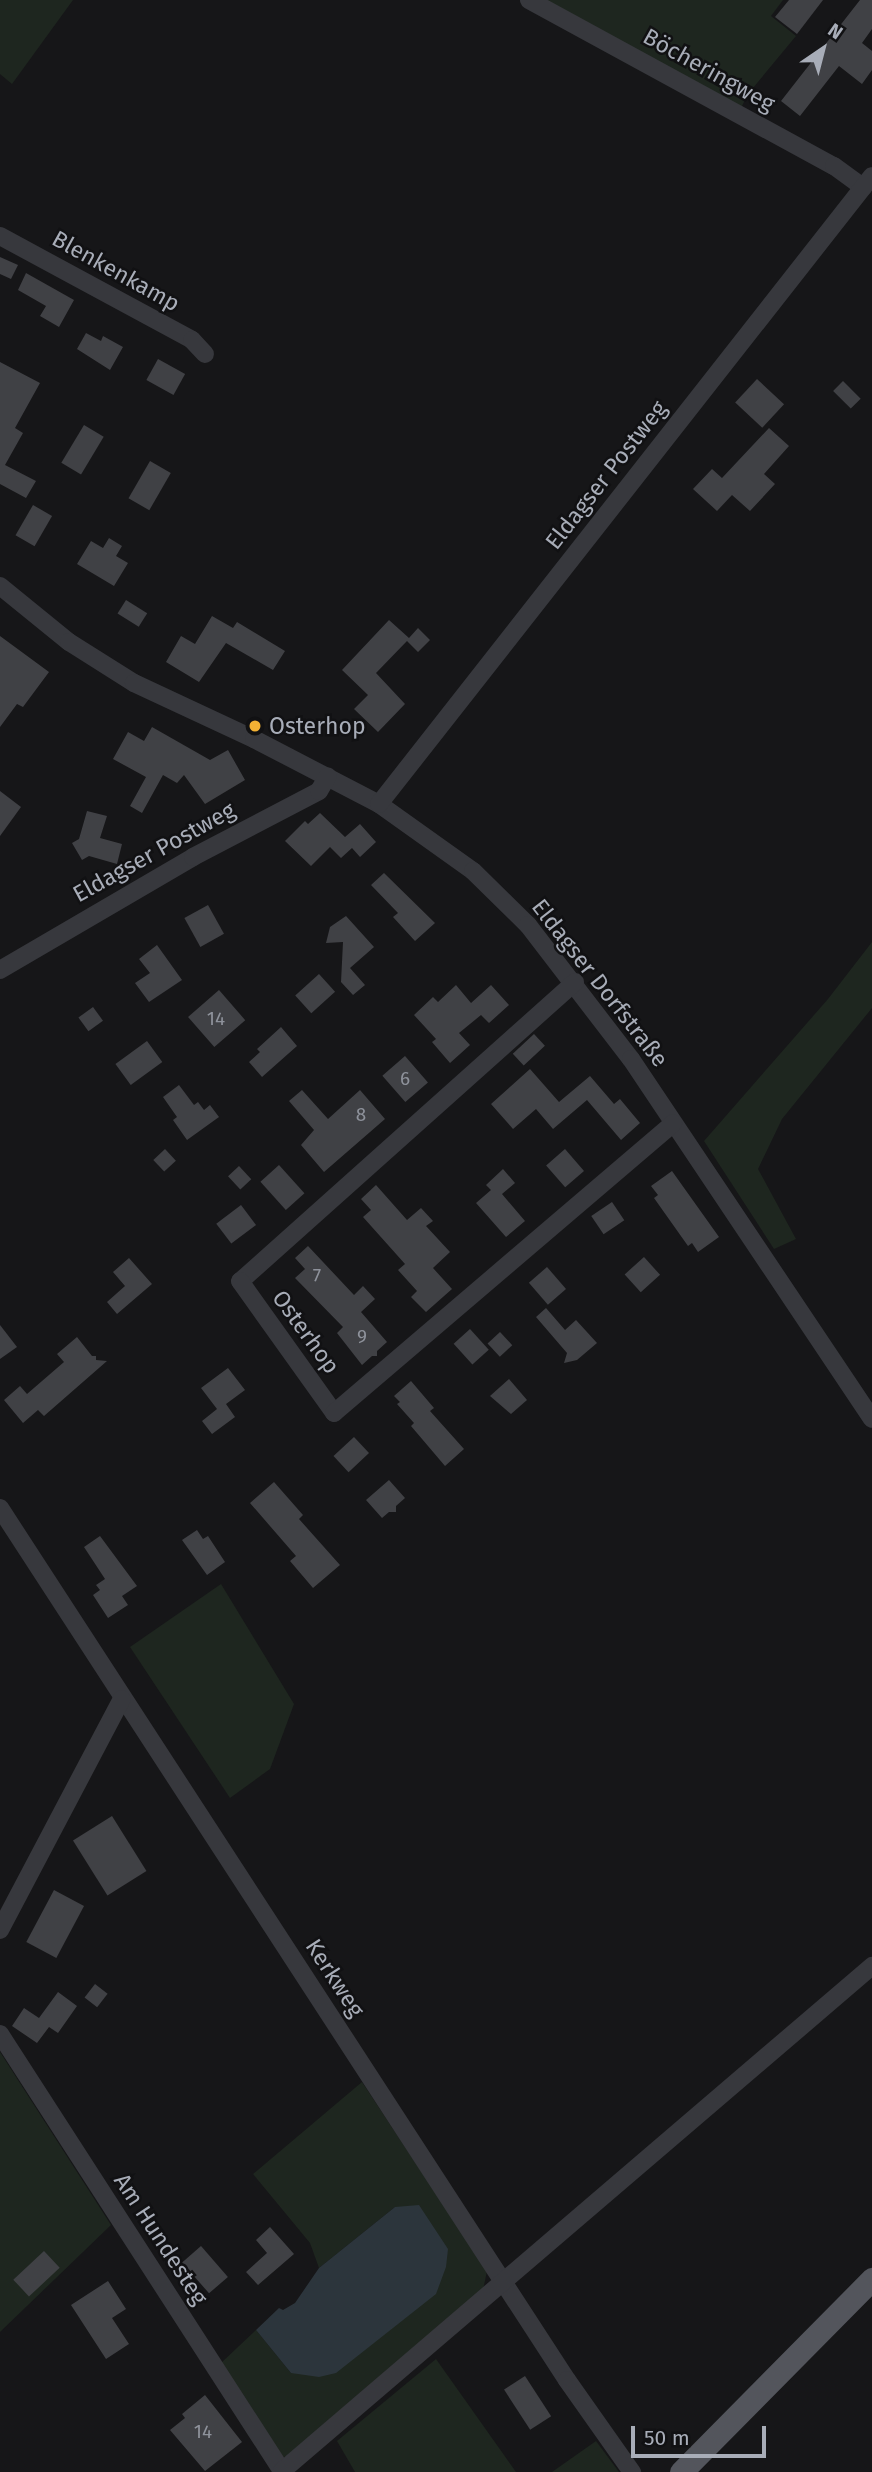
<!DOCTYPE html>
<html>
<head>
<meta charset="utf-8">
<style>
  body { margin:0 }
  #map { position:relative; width:872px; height:2472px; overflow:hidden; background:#161618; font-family:"Fira Sans",sans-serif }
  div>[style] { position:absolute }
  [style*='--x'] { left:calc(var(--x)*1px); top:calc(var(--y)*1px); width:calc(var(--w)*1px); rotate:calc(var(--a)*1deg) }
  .green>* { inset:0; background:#1e261f }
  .water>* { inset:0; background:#2c353c }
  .building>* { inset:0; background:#404145; transform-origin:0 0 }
  .minor>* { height:18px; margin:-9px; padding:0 9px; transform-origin:9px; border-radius:9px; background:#37383d }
  .major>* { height:23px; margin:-11.5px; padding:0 11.5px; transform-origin:11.5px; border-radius:11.5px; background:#53555c }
  .dots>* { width:19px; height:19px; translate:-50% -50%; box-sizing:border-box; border:4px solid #111113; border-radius:50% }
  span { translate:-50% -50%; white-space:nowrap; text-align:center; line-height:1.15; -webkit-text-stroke:5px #111113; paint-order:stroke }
  .number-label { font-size:19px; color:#8e929b }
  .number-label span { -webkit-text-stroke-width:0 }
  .street-label { font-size:23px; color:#a8adb8 }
  .poi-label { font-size:23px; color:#a8adb8 }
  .left { translate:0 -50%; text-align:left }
  .north { position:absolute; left:788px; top:14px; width:70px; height:70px; -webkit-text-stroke:5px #111113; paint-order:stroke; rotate:35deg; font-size:19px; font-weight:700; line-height:28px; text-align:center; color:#a8adb8 }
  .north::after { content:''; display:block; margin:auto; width:24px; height:32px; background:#a8adb8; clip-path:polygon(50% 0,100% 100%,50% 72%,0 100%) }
  .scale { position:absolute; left:631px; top:2426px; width:135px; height:32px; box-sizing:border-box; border:4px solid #a8adb8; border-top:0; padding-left:9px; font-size:21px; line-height:24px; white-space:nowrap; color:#a8adb8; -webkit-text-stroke:5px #111113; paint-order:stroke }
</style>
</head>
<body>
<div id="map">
  <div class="green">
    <div style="clip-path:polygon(0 0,73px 0,12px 84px,0 74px)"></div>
    <div style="clip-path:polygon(546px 0,783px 0,771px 16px,796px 36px,748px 94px,740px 110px)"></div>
    <div style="clip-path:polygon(872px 942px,872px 1008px,782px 1119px,758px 1169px,796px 1239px,774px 1249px,704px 1141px,828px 999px)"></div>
    <div style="clip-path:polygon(221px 1584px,294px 1704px,270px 1769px,230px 1798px,130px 1647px)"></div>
    <div style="clip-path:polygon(0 2052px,111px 2225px,0 2332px)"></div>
    <div style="clip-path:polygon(362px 2082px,487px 2271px,482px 2295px,291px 2456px,282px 2457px,221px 2363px,256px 2330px,291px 2373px,395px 2207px,319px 2268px,310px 2243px,253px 2174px)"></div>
    <div style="clip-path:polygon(436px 2359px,516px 2472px,355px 2472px,337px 2441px)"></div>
    <div style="clip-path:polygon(596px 2441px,619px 2472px,552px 2472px)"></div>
  </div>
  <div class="water">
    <div style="clip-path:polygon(419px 2205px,448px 2249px,446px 2267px,436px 2294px,336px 2373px,319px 2377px,291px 2373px,256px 2330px,279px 2308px,283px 2310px,295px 2303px,319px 2268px,395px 2207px)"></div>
  </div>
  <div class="building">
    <div style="clip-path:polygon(789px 0,823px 0,797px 34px,775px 17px)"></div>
    <div style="clip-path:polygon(860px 0,872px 0,872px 29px,862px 43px,872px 51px,872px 70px,862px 84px,839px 66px,800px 116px,781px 101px)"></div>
    <div style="clip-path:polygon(0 257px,18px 265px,11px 279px,0 274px)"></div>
    <div style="clip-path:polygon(26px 273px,74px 300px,59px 327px,40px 316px,46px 306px,18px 290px)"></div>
    <div style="clip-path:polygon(86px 333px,101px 341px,103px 336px,123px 347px,110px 370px,77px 349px)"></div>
    <div style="left:158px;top:359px;width:31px;height:24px;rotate:29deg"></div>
    <div style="clip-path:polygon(0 362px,40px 383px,15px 428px,23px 433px,5px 465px,36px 481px,26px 498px,0 484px)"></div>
    <div style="left:757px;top:379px;width:37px;height:32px;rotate:43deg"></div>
    <div style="left:843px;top:381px;width:25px;height:14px;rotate:45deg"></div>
    <div style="left:84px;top:425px;width:23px;height:44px;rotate:31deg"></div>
    <div style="clip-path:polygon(769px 428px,789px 446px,764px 474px,775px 484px,750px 511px,732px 495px,717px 511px,693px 489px,712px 469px,722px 478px)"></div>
    <div style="left:150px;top:461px;width:24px;height:43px;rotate:30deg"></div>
    <div style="left:33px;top:505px;width:22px;height:35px;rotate:30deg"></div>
    <div style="clip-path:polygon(109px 538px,122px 546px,116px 556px,128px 563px,114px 586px,77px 564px,91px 541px,103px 548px)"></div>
    <div style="left:126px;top:600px;width:25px;height:16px;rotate:32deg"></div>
    <div style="clip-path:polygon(212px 616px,233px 628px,237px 622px,285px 651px,273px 670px,226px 643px,199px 682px,166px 662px,181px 636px,195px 644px)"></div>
    <div style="clip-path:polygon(389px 620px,409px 638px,418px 628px,430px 640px,418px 652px,407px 641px,376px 673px,405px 704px,378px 732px,354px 709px,368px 695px,342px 670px)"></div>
    <div style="clip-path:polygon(0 636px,49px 672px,23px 707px,17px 704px,0 727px)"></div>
    <div style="clip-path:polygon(152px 727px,210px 760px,228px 750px,245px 780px,205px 804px,184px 775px,177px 783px,163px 775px,142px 813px,130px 806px,146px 777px,113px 759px,128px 732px,144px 741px)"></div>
    <div style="clip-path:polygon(0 791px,21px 807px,0 836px)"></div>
    <div style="clip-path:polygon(87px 811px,107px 816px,100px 838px,122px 844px,117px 864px,89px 856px,82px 860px,72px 843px,79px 839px)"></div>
    <div style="clip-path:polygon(320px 813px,345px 837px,360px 824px,376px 842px,360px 857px,352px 848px,341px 858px,330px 847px,311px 866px,285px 841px,305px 821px,308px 824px)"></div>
    <div style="clip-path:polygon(384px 873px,435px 923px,415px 941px,393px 917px,398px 913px,371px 885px)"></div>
    <div style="left:208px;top:905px;width:33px;height:27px;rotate:61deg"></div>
    <div style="clip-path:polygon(346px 916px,374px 947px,350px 968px,365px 985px,353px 995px,341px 982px,343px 942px,326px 943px,330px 927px)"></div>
    <div style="clip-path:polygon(157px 945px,182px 980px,149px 1002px,135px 983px,150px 973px,139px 959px)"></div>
    <div style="left:319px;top:974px;width:24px;height:32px;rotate:48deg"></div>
    <div style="clip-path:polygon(456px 985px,471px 1003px,491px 985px,509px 1005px,489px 1023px,481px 1015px,459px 1033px,470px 1045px,450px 1063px,432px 1042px,436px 1039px,414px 1015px,433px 997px,438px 1002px)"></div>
    <div style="left:219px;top:990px;width:40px;height:41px;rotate:49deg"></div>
    <div style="left:93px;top:1007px;width:17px;height:18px;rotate:54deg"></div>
    <div style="clip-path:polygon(281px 1027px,297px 1046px,262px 1077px,249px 1062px,260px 1052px,257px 1049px)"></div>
    <div style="left:534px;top:1034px;width:16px;height:29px;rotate:47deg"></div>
    <div style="left:147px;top:1041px;width:26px;height:39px;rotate:54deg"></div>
    <div style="left:405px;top:1056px;width:35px;height:30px;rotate:49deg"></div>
    <div style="clip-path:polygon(530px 1069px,559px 1102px,590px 1076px,614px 1104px,620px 1099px,640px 1123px,621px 1140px,587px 1100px,553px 1129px,536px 1109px,513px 1129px,491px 1104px)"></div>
    <div style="clip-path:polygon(179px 1085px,194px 1105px,198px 1102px,204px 1110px,210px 1105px,219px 1117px,187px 1140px,173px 1120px,177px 1117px,163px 1097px)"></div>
    <div style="clip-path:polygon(302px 1090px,328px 1119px,360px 1090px,385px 1119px,324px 1172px,301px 1145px,314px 1130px,289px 1101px)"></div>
    <div style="left:165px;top:1149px;width:16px;height:16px;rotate:47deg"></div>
    <div style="left:565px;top:1149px;width:29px;height:25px;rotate:49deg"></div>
    <div style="left:279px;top:1165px;width:38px;height:25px;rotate:48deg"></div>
    <div style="left:239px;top:1166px;width:18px;height:15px;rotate:47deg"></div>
    <div style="clip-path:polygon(503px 1169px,515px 1183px,502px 1194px,525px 1221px,506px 1237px,476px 1203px,491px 1190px,486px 1185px)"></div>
    <div style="clip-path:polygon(672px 1171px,719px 1237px,698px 1252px,692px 1243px,688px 1246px,654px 1198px,658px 1195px,651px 1186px)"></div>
    <div style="clip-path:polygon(376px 1185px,407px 1220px,421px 1208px,433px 1221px,426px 1226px,450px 1252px,433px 1268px,452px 1289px,426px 1312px,411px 1297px,417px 1291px,398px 1270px,405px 1264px,363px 1217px,371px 1210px,361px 1199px)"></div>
    <div style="left:612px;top:1202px;width:22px;height:25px;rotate:56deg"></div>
    <div style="left:241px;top:1205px;width:25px;height:31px;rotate:53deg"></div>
    <div style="clip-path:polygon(308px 1246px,354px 1295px,363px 1286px,375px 1299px,361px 1312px,387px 1342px,377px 1351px,377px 1356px,372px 1356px,362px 1365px,337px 1333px,343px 1327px,295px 1278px,305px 1269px,295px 1258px)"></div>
    <div style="left:644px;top:1257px;width:24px;height:26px;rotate:48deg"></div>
    <div style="clip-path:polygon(129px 1258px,152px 1284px,117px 1314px,107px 1302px,125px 1286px,113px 1272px)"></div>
    <div style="left:547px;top:1267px;width:29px;height:24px;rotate:49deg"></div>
    <div style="clip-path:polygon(546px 1308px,565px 1330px,576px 1320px,597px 1343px,577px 1360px,564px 1363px,567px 1353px,536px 1317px)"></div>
    <div style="clip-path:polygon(0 1325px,17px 1347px,0 1359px)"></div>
    <div style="left:470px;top:1329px;width:28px;height:22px;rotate:48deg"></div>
    <div style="left:500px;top:1332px;width:18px;height:17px;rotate:47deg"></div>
    <div style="clip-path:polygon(77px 1337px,92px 1356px,96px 1356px,96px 1360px,107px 1361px,44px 1416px,38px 1410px,23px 1423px,4px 1400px,20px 1386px,27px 1394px,64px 1362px,57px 1354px)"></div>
    <div style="clip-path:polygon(228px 1368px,245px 1390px,226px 1404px,235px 1417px,212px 1434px,202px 1421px,217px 1409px,201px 1388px)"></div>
    <div style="clip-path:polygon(509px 1379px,527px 1400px,511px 1414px,490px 1396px)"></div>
    <div style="clip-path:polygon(411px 1381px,434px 1408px,430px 1411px,464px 1449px,445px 1466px,411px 1426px,414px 1423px,397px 1404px,400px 1402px,394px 1396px)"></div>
    <div style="left:354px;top:1437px;width:22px;height:28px;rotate:47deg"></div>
    <div style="clip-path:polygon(389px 1480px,405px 1498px,396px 1506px,396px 1512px,389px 1512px,382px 1518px,366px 1500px)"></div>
    <div style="clip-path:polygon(274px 1482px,303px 1515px,299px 1519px,340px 1565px,313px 1588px,290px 1561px,296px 1556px,250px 1503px)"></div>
    <div style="clip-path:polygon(197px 1530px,203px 1539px,208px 1536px,225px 1562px,207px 1575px,182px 1540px)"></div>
    <div style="clip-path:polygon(100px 1536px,137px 1586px,122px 1596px,128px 1605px,108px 1618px,93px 1595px,100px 1590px,96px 1585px,105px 1579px,84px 1547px)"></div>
    <div style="left:112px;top:1816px;width:65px;height:46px;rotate:58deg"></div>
    <div style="left:54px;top:1890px;width:34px;height:59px;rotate:28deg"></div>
    <div style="left:95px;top:1984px;width:16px;height:17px;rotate:38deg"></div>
    <div style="clip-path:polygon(58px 1992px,77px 2006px,58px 2033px,49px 2027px,37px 2043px,12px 2026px,24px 2008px,39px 2018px)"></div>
    <div style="clip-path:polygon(270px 2227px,294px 2254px,258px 2285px,246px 2272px,267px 2253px,256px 2240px)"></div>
    <div style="left:201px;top:2246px;width:41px;height:25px;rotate:49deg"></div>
    <div style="left:44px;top:2251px;width:23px;height:42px;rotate:47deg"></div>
    <div style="clip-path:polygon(108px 2281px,126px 2309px,112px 2318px,129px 2344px,106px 2359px,71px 2305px)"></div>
    <div style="left:525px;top:2376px;width:48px;height:25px;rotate:57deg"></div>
    <div style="clip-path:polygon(205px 2395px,242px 2442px,205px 2471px,170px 2430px,185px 2418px,182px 2414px)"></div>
  </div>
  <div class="minor">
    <div style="--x:529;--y:0;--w:347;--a:28.6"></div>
    <div style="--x:834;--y:166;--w:36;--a:36"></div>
    <div style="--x:0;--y:236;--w:218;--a:28.4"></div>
    <div style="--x:192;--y:340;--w:19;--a:47"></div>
    <div style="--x:0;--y:586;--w:89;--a:39.1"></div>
    <div style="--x:69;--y:642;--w:77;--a:32.2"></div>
    <div style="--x:134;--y:683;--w:132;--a:25"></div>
    <div style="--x:254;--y:739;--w:141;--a:27.5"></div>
    <div style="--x:379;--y:804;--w:115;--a:35.5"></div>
    <div style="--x:473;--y:871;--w:77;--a:44.5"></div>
    <div style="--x:528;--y:925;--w:169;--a:52.5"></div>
    <div style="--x:631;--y:1059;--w:433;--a:56.2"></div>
    <div style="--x:379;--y:804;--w:798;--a:-51.87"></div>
    <div style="--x:0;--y:970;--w:224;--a:-30.3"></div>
    <div style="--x:193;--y:857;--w:142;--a:-27.6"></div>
    <div style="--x:319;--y:791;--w:17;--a:-59"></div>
    <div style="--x:575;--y:982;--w:449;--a:138.2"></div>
    <div style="--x:240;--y:1281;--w:162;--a:54.5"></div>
    <div style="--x:334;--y:1413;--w:446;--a:-40.5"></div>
    <div style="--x:0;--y:1508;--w:1040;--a:56.97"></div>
    <div style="--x:567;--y:2380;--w:113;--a:54.8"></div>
    <div style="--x:0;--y:1930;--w:261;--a:-62.2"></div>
    <div style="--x:0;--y:2034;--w:520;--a:57.17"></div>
    <div style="--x:282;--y:2471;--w:777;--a:-40.56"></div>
  </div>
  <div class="major">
    <div style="--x:681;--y:2472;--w:272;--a:-45.3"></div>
  </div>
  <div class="dots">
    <div style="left:255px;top:726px;background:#f2b134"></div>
  </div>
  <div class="number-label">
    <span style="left:216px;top:1019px">14</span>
    <span style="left:405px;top:1079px">6</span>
    <span style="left:361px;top:1115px">8</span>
    <span style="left:317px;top:1276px">7</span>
    <span style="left:362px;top:1337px">9</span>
    <span style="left:203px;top:2432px">14</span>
  </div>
  <div class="street-label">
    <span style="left:709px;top:70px;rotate:29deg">Böcheringweg</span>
    <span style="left:116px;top:271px;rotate:29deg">Blenkenkamp</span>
    <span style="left:606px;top:475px;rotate:-52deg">Eldagser Postweg</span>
    <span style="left:154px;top:852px;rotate:-29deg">Eldagser Postweg</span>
    <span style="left:600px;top:983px;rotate:52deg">Eldagser Dorfstraße</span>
    <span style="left:306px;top:1332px;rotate:54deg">Osterhop</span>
    <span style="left:335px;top:1978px;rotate:57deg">Kerkweg</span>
    <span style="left:161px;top:2239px;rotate:57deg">Am Hundesteg</span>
  </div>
  <div class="poi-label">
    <span class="left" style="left:269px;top:726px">Osterhop</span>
  </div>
  <div class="north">N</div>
  <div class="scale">50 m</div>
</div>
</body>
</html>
